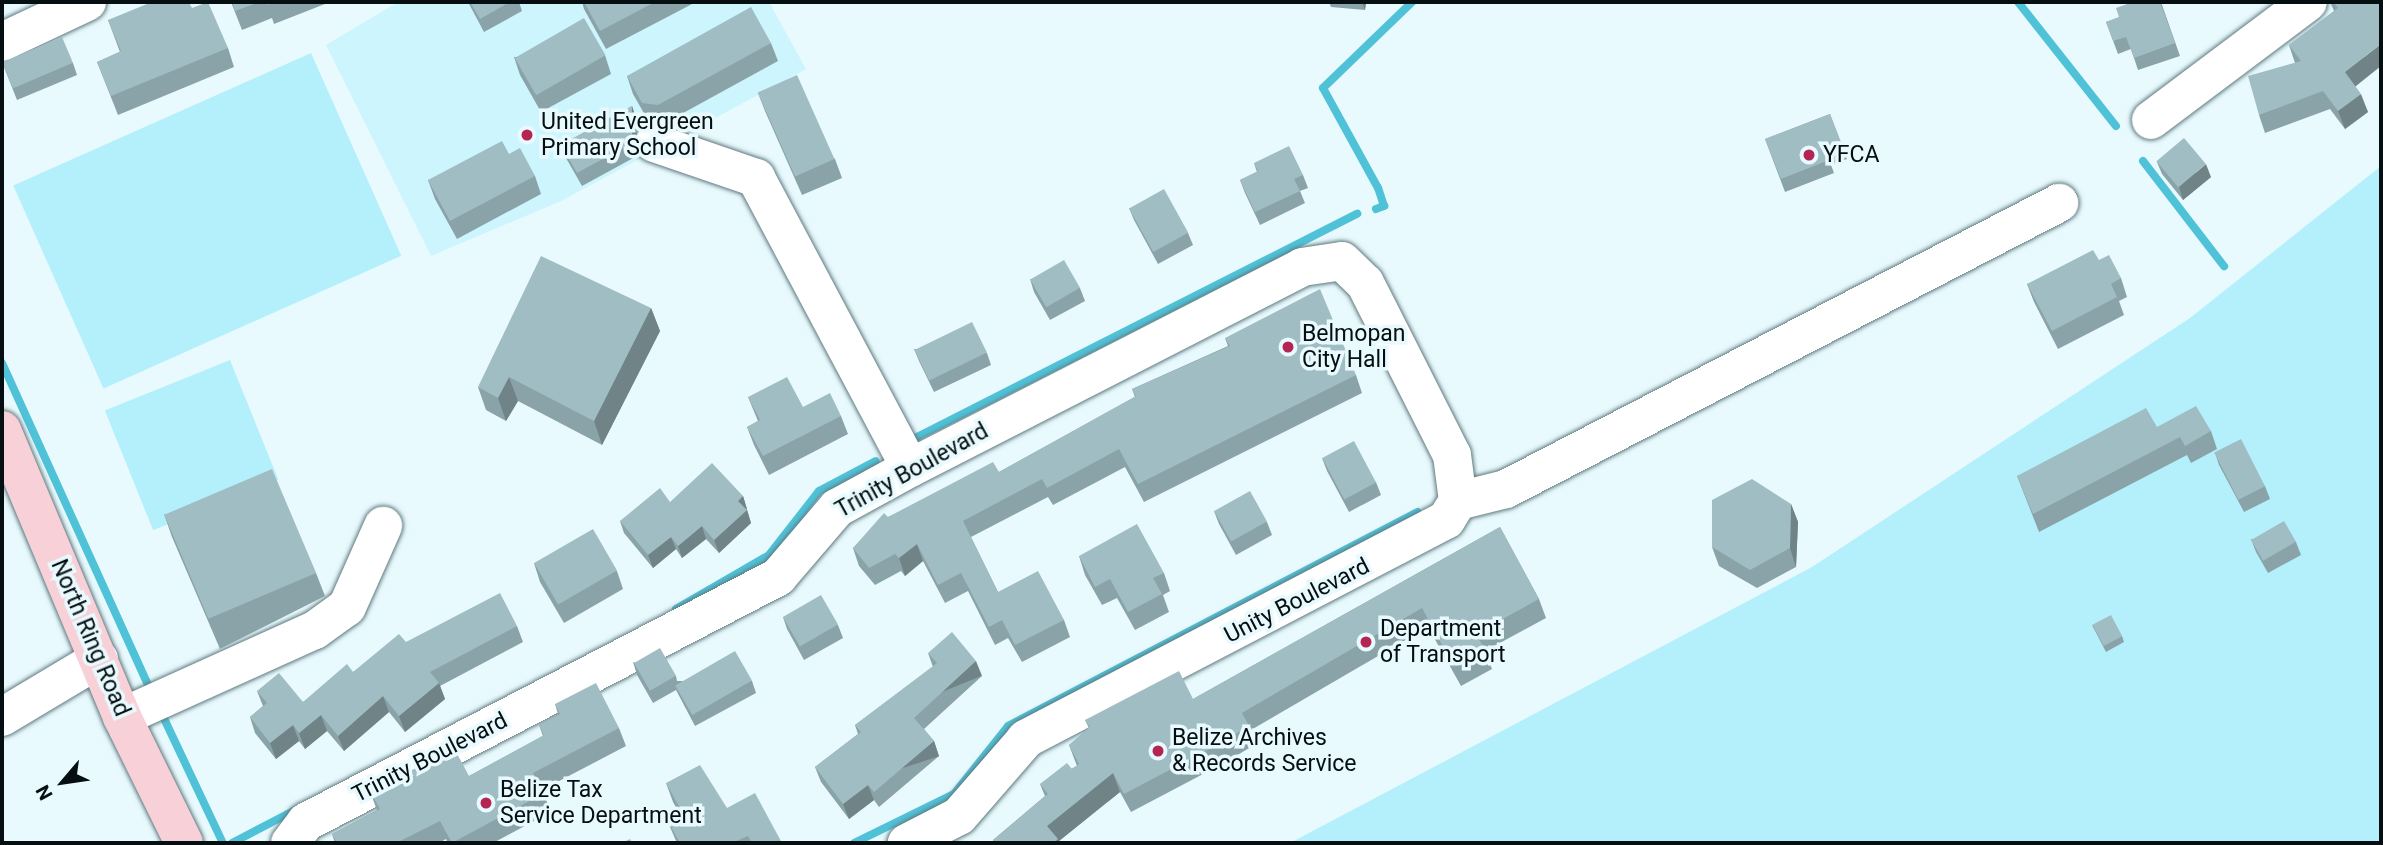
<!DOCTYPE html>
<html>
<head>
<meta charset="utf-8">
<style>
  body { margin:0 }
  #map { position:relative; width:2383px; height:845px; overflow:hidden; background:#e8fafe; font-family:Roboto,sans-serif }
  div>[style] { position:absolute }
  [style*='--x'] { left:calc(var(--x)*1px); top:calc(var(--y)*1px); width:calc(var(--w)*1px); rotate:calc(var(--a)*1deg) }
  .built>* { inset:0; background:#cdf5fd }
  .green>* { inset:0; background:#b4f0fc; transform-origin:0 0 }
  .stream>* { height:8px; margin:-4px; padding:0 4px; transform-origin:4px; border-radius:4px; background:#50c2d8 }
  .roads { filter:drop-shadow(0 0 2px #5e797f) drop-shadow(0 0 2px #5e797f) }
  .minor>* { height:38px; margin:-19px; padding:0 19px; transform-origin:19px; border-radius:19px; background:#fff }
  .major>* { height:38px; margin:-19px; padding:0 19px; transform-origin:19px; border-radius:19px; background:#f8d0d7 }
  .wall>* { inset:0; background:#8aa3a8 }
  .shaded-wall>* { inset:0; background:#708488; transform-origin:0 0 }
  .building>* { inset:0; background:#a0bdc3; transform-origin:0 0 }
  .dots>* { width:19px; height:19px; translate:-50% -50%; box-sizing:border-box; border:4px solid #e8fafe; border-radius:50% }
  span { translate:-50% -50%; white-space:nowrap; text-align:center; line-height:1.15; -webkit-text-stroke:7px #e8fafe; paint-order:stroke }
  .poi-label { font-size:23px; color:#050f11 }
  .left { translate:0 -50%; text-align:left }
  .street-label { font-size:23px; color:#050f11 }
  .frame { position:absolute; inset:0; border:4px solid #050f11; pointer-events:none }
  .north { position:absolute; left:28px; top:747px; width:70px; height:70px; -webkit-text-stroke:5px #e8fafe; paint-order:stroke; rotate:241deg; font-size:19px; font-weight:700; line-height:28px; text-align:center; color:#050f11 }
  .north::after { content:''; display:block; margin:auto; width:24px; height:32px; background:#050f11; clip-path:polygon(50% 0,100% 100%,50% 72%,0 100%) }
</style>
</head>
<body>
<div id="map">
  <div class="built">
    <div style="clip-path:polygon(398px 2px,769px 2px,806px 69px,561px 201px,431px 256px,326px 45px)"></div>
  </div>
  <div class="green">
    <div style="left:311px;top:53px;width:222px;height:326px;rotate:66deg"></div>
    <div style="clip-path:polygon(2381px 166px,2381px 843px,1290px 843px,1812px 567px,2190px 318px)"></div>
    <div style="left:230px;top:360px;width:129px;height:135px;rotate:68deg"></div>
  </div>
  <div class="stream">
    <div style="--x:2018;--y:2;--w:158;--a:51.7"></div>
    <div style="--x:2143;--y:161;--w:133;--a:52.4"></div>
    <div style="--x:1376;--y:209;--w:9;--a:-21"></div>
    <div style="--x:1384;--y:206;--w:19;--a:-108"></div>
    <div style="--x:1378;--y:188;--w:114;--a:-118.8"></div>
    <div style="--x:1323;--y:88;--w:124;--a:-44"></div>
    <div style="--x:2;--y:363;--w:361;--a:65.6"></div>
    <div style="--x:915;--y:438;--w:496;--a:-26.9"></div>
    <div style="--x:676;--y:609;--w:108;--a:-30.1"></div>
    <div style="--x:769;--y:555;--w:81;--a:-52"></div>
    <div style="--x:819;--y:491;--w:64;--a:-27.8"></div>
    <div style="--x:160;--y:710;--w:147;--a:64.7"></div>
    <div style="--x:232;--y:843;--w:73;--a:-27.6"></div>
    <div style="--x:854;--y:843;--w:111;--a:-26.1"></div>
    <div style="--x:954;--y:794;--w:87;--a:-51.5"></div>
    <div style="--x:1008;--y:726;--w:462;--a:-27.6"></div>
  </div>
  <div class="roads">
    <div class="minor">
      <div style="--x:2;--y:42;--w:94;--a:-25.2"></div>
      <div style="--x:2151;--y:120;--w:196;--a:-36.9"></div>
      <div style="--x:654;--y:143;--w:108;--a:18.9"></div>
      <div style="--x:756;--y:178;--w:328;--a:62"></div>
      <div style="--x:1458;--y:501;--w:49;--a:-14"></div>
      <div style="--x:1506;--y:489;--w:623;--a:-27.35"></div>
      <div style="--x:2;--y:717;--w:113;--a:-30.9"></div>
      <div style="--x:122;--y:717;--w:212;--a:-24.3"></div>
      <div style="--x:315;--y:630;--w:39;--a:-36"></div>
      <div style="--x:347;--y:607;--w:89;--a:-66"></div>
      <div style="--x:290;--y:843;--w:26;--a:-53"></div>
      <div style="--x:306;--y:822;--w:532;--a:-27.43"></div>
      <div style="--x:778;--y:577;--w:91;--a:-49.5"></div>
      <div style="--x:837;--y:508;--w:83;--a:-28.7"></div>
      <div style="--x:910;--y:468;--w:441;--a:-27.1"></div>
      <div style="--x:1302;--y:267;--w:40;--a:-8.5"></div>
      <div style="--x:1342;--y:261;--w:32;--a:44"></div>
      <div style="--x:1365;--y:283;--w:193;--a:63.2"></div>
      <div style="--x:1452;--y:455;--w:46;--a:82.6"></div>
      <div style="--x:1458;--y:501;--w:22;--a:122"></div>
      <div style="--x:1446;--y:520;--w:474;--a:152.5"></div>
      <div style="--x:1026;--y:739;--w:102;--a:131"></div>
      <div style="--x:959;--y:816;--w:59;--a:152.6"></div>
    </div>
    <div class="major">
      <div style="--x:2;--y:430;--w:311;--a:67.3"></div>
      <div style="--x:122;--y:717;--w:140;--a:63.8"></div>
    </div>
  </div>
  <div class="wall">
    <div style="clip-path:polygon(231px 2px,330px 2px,274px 24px,272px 18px,242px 30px)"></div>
    <div style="clip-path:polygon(468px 2px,519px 2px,522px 11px,484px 32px)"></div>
    <div style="clip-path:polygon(582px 2px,696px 2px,606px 49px,584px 9px)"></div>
    <div style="clip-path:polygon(1329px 2px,1366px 2px,1365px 10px,1331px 7px)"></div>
    <div style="clip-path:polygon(2161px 2px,2180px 56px,2138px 70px,2131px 49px,2118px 54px,2106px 22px)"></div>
    <div style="clip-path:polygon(2330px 2px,2381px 2px,2355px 86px,2368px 112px,2345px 129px,2330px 109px,2265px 133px,2259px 115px,2295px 63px,2289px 45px,2334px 11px)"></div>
    <div style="clip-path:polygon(192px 8px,228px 48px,234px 67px,118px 115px,97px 62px,120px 52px,108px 20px)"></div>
    <div style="clip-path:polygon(771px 43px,778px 61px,665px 123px,649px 122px,633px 94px,627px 76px)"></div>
    <div style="clip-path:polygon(605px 55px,611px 74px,541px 112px,520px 75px,514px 57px)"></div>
    <div style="clip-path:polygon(2px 62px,73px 63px,77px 75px,17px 100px)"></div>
    <div style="clip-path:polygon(758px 93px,835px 159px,842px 178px,802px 195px,765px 111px)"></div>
    <div style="clip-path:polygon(632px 106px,636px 119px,637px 156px,582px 186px,566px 158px,561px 145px)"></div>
    <div style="clip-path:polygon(1830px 114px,1847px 159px,1831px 165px,1834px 173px,1785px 192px,1765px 139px)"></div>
    <div style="clip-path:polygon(509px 154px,535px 176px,541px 194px,457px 239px,435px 199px,428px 180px)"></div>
    <div style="clip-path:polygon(2157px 162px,2211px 177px,2183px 200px,2162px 174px)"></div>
    <div style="clip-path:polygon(1254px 163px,1303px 175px,1308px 188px,1300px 191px,1305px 203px,1260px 225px,1245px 193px,1240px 180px,1257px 172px)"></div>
    <div style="clip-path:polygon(1129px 208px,1188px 233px,1193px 245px,1158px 264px,1134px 220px)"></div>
    <div style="clip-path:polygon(2099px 260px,2121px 278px,2127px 297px,2119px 301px,2124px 315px,2058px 349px,2034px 302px,2027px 284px)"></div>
    <div style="clip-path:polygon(1030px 279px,1080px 288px,1085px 301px,1050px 320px,1034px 292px)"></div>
    <div style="clip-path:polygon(651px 308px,660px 331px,602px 445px,518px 401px,506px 421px,486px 410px,478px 387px)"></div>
    <div style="clip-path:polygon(1225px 338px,1356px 375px,1362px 393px,1144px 502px,1125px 467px,1053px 505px,1048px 497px,971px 537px,998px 592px,1064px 620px,1070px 637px,1022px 662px,1008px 638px,995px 645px,968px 591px,945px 603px,923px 561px,905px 576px,901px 571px,875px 585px,859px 566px,853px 548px,888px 517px,999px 472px,1135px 397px,1132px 389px,1228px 346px)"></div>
    <div style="clip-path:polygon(914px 349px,987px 353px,991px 365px,934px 392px,919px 361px)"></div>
    <div style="clip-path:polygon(748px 397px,803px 407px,841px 416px,848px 434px,769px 475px,754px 445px,747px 427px,758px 421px)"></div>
    <div style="clip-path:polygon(2157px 427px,2211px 431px,2217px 449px,2191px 463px,2187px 455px,2039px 532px,2017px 476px)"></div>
    <div style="clip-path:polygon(2215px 453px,2265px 486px,2270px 499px,2244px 512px,2219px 465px)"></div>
    <div style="clip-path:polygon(1322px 458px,1376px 482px,1381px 495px,1349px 512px,1327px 471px)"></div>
    <div style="clip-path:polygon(743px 496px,751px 523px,719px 553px,706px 539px,682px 558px,676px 549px,653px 568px,624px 533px,620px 521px,670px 502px)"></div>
    <div style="clip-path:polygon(1791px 504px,1798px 522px,1796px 567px,1757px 588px,1719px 566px,1712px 547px)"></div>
    <div style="clip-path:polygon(1214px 511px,1267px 522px,1272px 535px,1236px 555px,1219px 524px)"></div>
    <div style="clip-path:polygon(164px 514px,316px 573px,325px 596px,220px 649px,172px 537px)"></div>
    <div style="clip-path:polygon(1500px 527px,1539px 599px,1546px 618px,1485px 651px,1492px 669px,1461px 686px,1428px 627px,1251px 730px,1256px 744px,1224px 763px,1131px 812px,1120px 792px,1059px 841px,1059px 843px,994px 843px,993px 840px,1045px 796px,1040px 784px,1077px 766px,1069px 745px,1089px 728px,1085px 720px,1193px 699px)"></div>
    <div style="clip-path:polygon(2251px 539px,2296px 542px,2301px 555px,2268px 573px,2256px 552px)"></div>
    <div style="clip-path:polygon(1079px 556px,1164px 573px,1170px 591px,1163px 595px,1169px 612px,1135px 630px,1117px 598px,1102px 605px,1085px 575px)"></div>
    <div style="clip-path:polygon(534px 563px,617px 571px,623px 589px,564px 623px,540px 582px)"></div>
    <div style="clip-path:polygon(783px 617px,838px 625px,843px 638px,804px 660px,787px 629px)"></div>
    <div style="clip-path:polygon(2092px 625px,2122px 636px,2124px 642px,2106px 652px)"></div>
    <div style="clip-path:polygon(517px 626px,523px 642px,440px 686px,445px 699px,405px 732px,389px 712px,344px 751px,327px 731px,305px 749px,299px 741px,276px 759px,255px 733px,250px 717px,263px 706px,257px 691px,303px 702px,353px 672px,406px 642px)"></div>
    <div style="clip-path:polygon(928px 653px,982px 676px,924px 729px,934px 741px,939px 756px,879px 807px,874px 800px,849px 819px,821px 782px,815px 767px,858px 734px,855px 725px,933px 667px)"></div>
    <div style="clip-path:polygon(633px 662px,676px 676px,677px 681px,752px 681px,756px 693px,695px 726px,676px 690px,653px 703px,637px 675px)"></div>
    <div style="clip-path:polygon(555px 704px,619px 728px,626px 746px,542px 790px,551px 812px,493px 843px,448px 843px,446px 839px,439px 843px,335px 843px,332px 834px,377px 810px,370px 792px,469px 776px,543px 736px,539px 725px,558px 714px)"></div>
    <div style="clip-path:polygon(666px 783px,727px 808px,782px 843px,677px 843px,666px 818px,678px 811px,673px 802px)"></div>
  </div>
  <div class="shaded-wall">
    <div style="clip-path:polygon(1362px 2px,1366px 2px,1365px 10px)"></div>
    <div style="clip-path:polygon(2381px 44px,2381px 66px,2351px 90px,2345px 72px)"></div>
    <div style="clip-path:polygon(2361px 94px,2368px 112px,2345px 129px,2338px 111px)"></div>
    <div style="clip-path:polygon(632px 106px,636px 119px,637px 156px,632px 143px)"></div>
    <div style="clip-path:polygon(2206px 164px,2211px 177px,2183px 200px,2179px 187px)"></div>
    <div style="clip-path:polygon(651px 308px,660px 331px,602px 445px,594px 421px)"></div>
    <div style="clip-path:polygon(509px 377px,518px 401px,506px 421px,498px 398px)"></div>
    <div style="clip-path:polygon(743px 496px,747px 509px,743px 514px,738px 501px)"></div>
    <div style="clip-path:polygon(1791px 504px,1798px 522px,1796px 567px,1790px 548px)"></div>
    <div style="clip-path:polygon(747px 510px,751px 523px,719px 553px,714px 540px)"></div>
    <div style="clip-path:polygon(702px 526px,706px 539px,682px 558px,678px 546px)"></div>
    <div style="clip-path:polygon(671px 537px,676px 549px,653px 568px,648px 555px)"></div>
    <div style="clip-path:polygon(917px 544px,923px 561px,905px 576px,899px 558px)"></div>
    <div style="left:976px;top:661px;width:16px;height:84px;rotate:68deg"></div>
    <div style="clip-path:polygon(439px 683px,445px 699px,405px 732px,399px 716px)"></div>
    <div style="clip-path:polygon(383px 696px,389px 712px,344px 751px,338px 736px)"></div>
    <div style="clip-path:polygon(321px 715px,327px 731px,305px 749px,299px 733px)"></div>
    <div style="clip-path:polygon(293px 725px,299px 741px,276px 759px,270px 743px)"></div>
    <div style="left:934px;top:741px;width:16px;height:79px;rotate:72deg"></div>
    <div style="clip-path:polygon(1113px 773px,1120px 792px,1059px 841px,1059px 843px,1053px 843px,1047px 826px)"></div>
    <div style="clip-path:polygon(868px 785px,874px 800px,849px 819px,843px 804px)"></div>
  </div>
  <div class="building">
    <div style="clip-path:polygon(146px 2px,189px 2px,192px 8px,208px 2px,228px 48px,111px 96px,97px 62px,121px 51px,108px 20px,147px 4px)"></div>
    <div style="clip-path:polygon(232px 2px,260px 2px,235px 11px)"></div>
    <div style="clip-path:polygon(266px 2px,276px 2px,267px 5px)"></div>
    <div style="clip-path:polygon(470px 2px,510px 2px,480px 19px)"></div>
    <div style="clip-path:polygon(584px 2px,655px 2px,600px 31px)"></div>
    <div style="clip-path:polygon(2133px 2px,2160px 2px,2175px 43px,2134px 58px,2126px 37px,2113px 41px,2106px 22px,2119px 17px,2116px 8px)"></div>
    <div style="clip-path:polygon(2333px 2px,2381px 2px,2381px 44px,2345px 72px,2361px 94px,2338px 111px,2323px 91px,2259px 115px,2248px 76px,2301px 61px,2289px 45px,2338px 8px)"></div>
    <div style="clip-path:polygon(751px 7px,771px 43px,658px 105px,642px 103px,627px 76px)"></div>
    <div style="left:584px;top:18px;width:43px;height:80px;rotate:60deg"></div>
    <div style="left:62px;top:37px;width:28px;height:65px;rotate:67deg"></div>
    <div style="left:797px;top:75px;width:92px;height:43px;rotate:66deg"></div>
    <div style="clip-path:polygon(632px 106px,632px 143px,577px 173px,561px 145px)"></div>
    <div style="clip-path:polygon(1830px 114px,1843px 147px,1827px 153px,1829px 160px,1781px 179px,1765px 139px)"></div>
    <div style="left:2184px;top:138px;width:34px;height:36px;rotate:50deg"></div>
    <div style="clip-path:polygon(502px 141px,509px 154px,520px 148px,535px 176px,450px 221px,428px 180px)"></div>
    <div style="clip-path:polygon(1289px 146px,1303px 175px,1294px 179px,1300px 191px,1255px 212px,1240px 180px,1258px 171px,1254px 163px)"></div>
    <div style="left:1164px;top:189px;width:50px;height:40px;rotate:61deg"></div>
    <div style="clip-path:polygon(2093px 250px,2099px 260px,2109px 255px,2121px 278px,2111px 284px,2117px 297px,2052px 331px,2027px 284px)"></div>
    <div style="clip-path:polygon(541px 256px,651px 308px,594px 421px,509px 377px,498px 398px,478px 387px)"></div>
    <div style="left:1064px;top:260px;width:32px;height:39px;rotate:60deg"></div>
    <div style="clip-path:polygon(1320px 289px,1356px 375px,1138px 484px,1119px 449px,1047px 488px,1042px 479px,963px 521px,998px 592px,1038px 571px,1064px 620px,1015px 645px,1002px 620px,989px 627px,961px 573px,938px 585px,917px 544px,899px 558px,895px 554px,869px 568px,853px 548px,884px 513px,888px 517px,993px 462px,999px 472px,1136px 396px,1132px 389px,1230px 346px,1225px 338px)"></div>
    <div style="left:972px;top:322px;width:34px;height:64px;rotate:64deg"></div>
    <div style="clip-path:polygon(787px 377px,803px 407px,830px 393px,841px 416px,763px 456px,747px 427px,760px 420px,748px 397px)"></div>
    <div style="clip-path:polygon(2196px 406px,2211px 431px,2185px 446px,2180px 437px,2033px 514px,2017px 476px,2146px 408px,2157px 427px)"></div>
    <div style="left:2241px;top:439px;width:53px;height:30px;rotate:63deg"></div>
    <div style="left:1354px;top:441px;width:47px;height:36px;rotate:62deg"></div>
    <div style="clip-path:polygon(712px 463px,743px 496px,738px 501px,747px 510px,714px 540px,702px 526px,678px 546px,671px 537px,648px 555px,620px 521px,660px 488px,670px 502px)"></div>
    <div style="left:272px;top:469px;width:113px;height:117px;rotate:67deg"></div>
    <div style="clip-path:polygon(1752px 479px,1791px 504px,1790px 548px,1750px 570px,1712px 547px,1712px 500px)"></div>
    <div style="left:1250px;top:491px;width:35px;height:41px;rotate:61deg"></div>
    <div style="left:2284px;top:521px;width:24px;height:38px;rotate:60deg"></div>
    <div style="clip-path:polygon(1137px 524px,1164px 573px,1153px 578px,1162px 594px,1128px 612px,1110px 579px,1095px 587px,1079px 556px)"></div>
    <div style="clip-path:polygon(1500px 527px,1539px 599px,1476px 634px,1485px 650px,1454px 667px,1422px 608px,1242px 713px,1249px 726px,1217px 745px,1124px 794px,1113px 773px,1047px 826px,1058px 839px,1053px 843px,995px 843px,993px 840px,1048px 794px,1040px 784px,1067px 763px,1072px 769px,1079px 764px,1069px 745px,1090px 727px,1085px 720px,1179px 671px,1193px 699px)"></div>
    <div style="left:593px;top:529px;width:48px;height:68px;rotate:60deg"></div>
    <div style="clip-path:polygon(500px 593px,517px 626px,430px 672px,439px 683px,399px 716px,383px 696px,338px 736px,321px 715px,299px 733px,293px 725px,270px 743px,250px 717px,267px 703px,257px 691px,279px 673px,303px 702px,347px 664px,353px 672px,399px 634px,406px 642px)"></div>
    <div style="left:821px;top:595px;width:34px;height:44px;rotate:60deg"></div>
    <div style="left:2111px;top:615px;width:24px;height:21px;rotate:62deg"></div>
    <div style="clip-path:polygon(952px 632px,976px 661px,914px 718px,934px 741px,874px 792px,868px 785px,843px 804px,815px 767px,861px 732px,855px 725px,937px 663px,928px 653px)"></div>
    <div style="left:660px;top:648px;width:32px;height:30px;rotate:60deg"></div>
    <div style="left:735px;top:651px;width:34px;height:69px;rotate:60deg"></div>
    <div style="clip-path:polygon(596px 683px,619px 728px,533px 773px,544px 793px,452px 843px,440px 821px,396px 843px,337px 843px,332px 834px,380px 809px,370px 792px,454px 748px,469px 776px,544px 735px,539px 725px,560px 714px,555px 704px)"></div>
    <div style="clip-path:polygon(700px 765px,727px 808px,755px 793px,782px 843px,752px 843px,748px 836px,732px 843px,680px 843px,666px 818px,681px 810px,666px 783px)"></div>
    <div style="clip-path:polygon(630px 839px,632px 843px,622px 843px)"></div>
  </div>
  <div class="dots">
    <div style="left:527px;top:135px;background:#b42553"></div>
    <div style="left:1809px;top:155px;background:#b42553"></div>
    <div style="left:1288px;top:347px;background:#b42553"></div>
    <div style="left:1366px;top:642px;background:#b42553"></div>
    <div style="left:1158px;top:751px;background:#b42553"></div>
    <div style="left:486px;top:803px;background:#b42553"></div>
  </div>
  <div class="poi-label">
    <span class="left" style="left:541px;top:135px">United Evergreen<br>Primary School</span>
    <span class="left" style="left:1823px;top:155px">YFCA</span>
    <span class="left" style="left:1302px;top:347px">Belmopan<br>City Hall</span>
    <span class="left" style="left:1380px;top:642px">Department<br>of Transport</span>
    <span class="left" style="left:1172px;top:751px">Belize Archives<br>&amp; Records Service</span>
    <span class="left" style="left:500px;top:803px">Belize Tax<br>Service Department</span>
  </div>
  <div class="street-label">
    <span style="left:912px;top:471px;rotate:-29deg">Trinity Boulevard</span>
    <span style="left:1297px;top:601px;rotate:-27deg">Unity Boulevard</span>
    <span style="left:90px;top:638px;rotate:67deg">North Ring Road</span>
    <span style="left:430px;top:758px;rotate:-27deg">Trinity Boulevard</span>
  </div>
  <div class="frame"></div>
  <div class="north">N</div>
</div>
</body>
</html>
